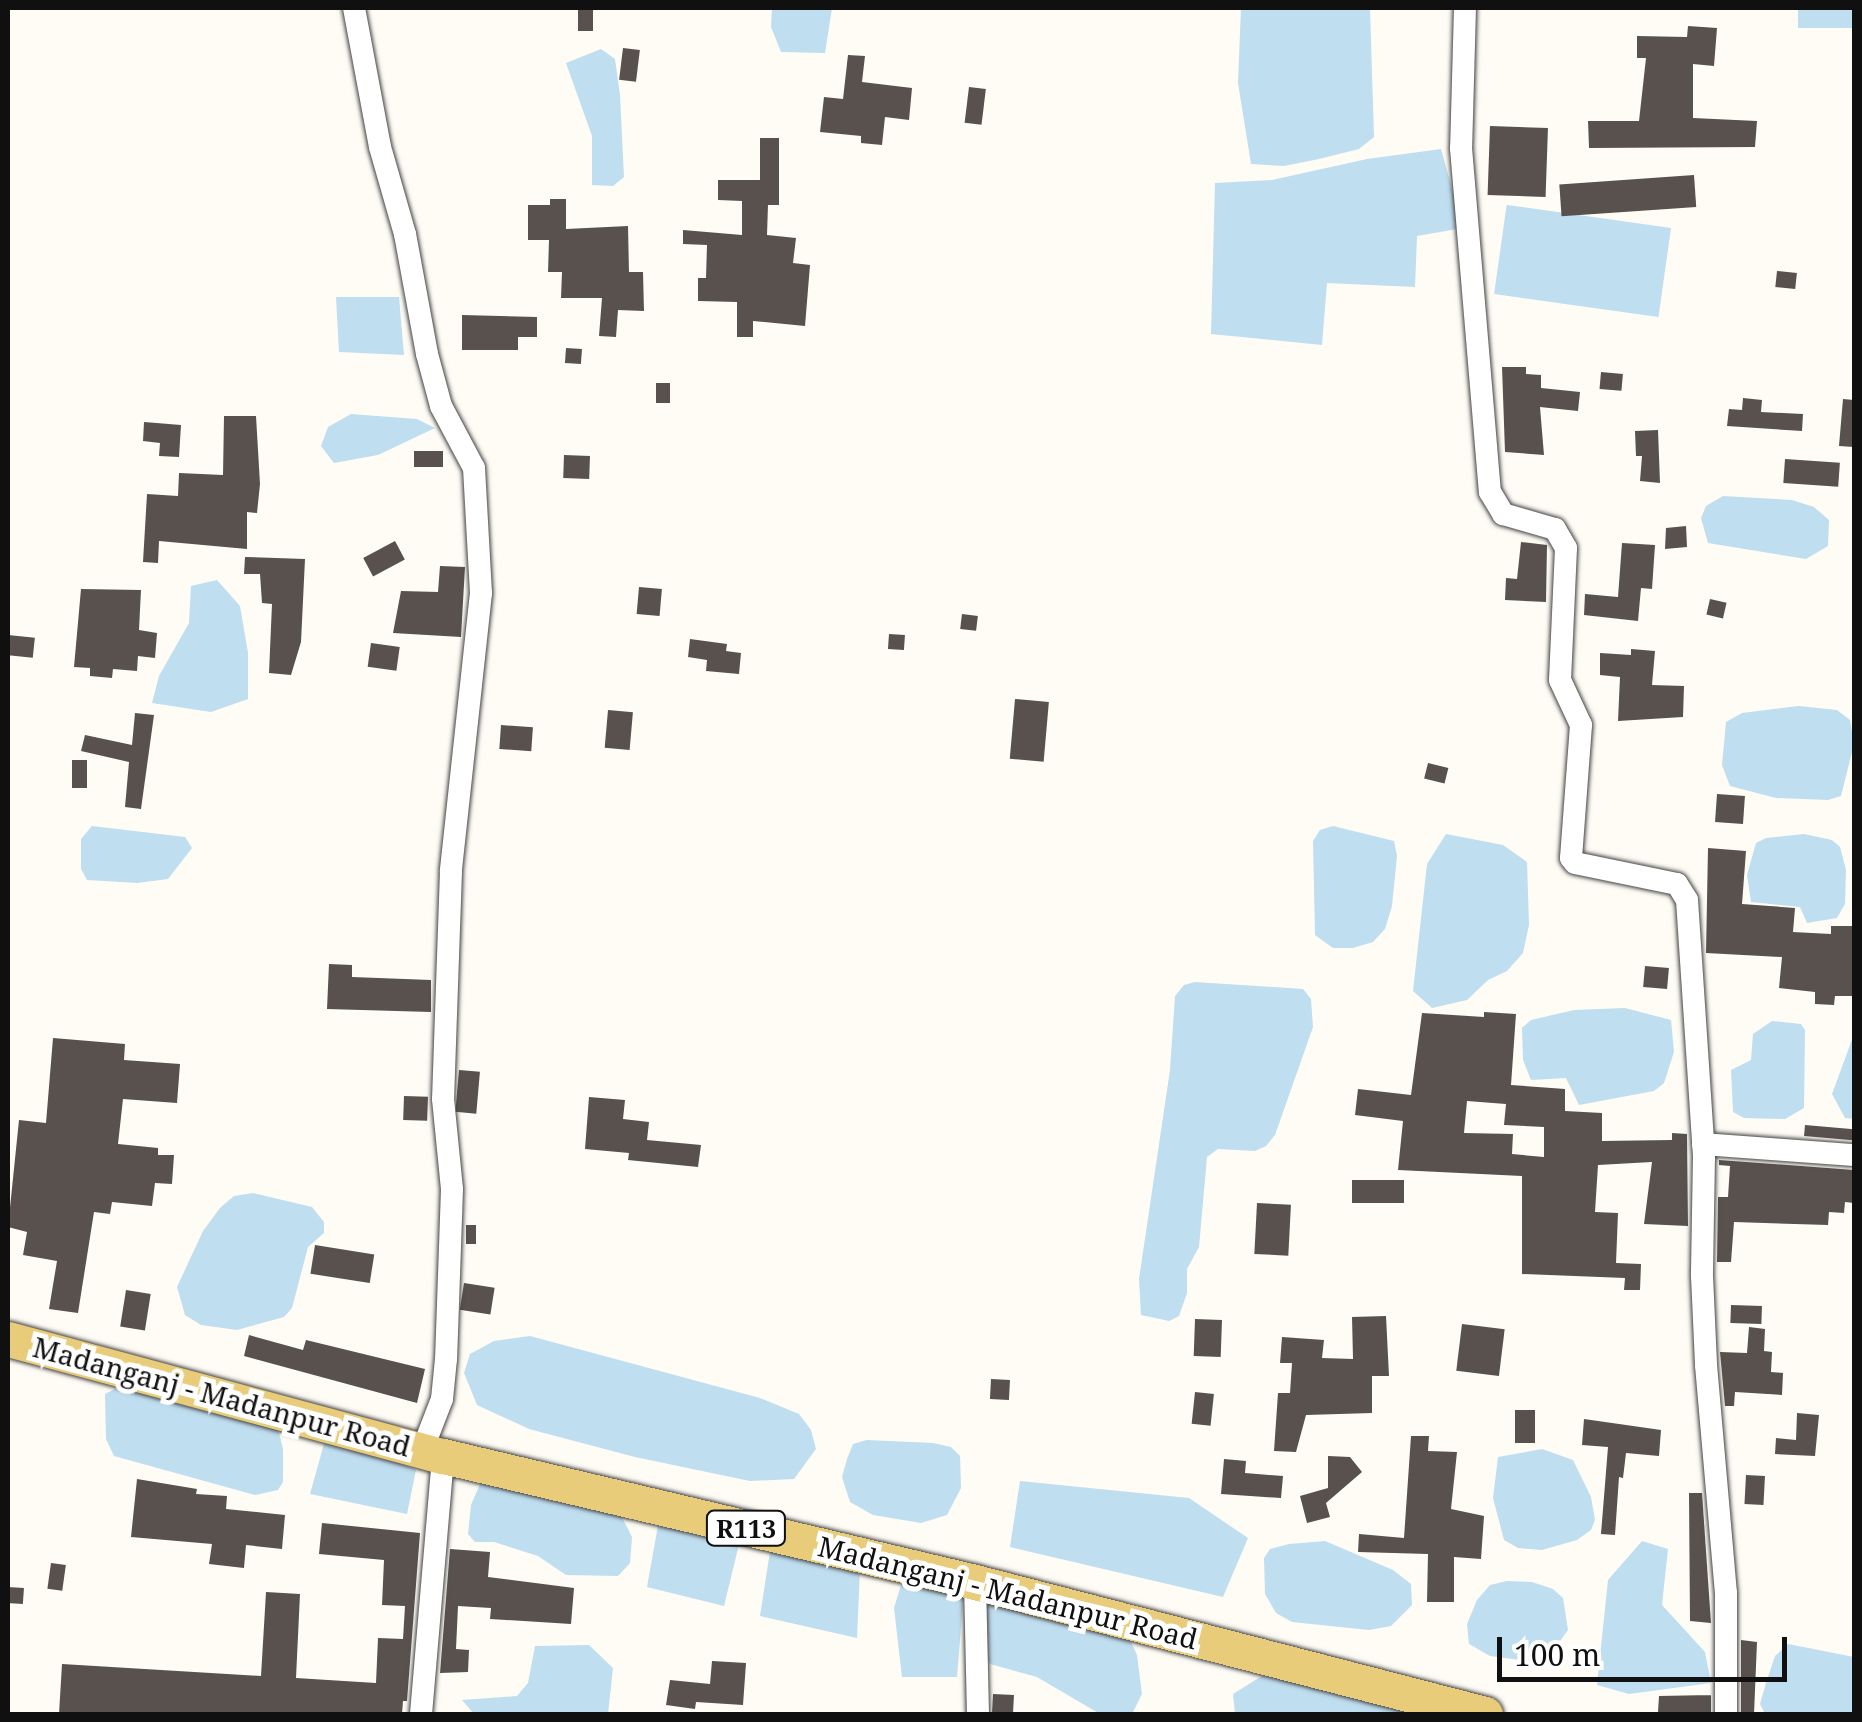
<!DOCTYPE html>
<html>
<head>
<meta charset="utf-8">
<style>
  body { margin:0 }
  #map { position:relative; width:1862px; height:1722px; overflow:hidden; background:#fefcf5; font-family:"Noto Serif",serif }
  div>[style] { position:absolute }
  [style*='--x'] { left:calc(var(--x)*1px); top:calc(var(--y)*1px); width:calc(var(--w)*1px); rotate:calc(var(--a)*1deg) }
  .water>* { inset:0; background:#bfdef0; transform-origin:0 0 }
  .building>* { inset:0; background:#58514e; transform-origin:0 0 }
  .roads { filter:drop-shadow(0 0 2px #434343) drop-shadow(0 0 2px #434343) }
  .minor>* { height:22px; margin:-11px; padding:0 11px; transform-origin:11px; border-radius:11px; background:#fff }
  .primary>* { height:35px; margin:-17.5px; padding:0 17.5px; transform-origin:17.5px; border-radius:17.5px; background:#e8cc7a }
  span { translate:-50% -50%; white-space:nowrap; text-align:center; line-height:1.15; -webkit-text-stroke:10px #fff; paint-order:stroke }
  .shield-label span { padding:2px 8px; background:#fff; border:2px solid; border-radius:8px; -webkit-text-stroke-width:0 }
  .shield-label { font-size:25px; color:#101010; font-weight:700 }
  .street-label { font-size:28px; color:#101010 }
  .frame { position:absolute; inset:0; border:10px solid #101010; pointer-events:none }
  .scale { position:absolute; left:1497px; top:1637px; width:290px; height:45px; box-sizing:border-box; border:5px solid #101010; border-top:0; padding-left:12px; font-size:30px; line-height:35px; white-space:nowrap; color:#101010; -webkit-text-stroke:8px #fff; paint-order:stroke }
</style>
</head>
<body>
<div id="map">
  <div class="water">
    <div style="clip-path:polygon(772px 8px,832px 8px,825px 53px,781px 52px,771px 27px)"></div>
    <div style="clip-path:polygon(1241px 8px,1370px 8px,1374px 137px,1359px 149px,1319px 159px,1284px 166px,1251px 164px,1238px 83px)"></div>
    <div style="left:1798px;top:8px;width:56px;height:20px"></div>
    <div style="clip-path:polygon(601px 49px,615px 59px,620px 95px,624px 177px,613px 186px,592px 185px,592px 136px,566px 63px)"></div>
    <div style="clip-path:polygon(1441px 149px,1463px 228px,1417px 236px,1415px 287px,1327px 283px,1322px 345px,1211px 334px,1215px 183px,1272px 180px,1367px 159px)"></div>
    <div style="left:1671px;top:228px;width:90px;height:166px;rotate:98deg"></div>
    <div style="clip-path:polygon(336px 297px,399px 297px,404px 355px,339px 352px)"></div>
    <div style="clip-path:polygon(351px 414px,417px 419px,435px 428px,378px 455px,334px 463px,321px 446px,328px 427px)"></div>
    <div style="clip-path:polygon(1723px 496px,1792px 500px,1814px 507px,1829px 520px,1828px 546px,1806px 559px,1708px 543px,1701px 518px,1706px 506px)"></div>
    <div style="clip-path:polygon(217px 580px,240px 606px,248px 653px,248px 699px,211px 712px,152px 703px,159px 676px,189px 623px,191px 586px)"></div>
    <div style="clip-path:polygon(1799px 706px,1837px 710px,1850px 720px,1854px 744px,1841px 796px,1828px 800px,1776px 798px,1730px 786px,1722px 765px,1726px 722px,1742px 713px)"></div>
    <div style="clip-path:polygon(92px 826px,185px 837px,192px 848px,168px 879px,137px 883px,87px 880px,81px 869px,81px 839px)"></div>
    <div style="clip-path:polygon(1333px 826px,1394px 841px,1397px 856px,1392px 906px,1385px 929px,1373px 942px,1353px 948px,1333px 948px,1315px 935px,1313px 841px,1320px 830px)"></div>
    <div style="clip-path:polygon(1446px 834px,1503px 845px,1527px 862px,1529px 925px,1523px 953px,1507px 971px,1488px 980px,1467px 1000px,1432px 1008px,1413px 991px,1427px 864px)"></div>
    <div style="clip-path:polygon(1804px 834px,1832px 840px,1840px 847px,1846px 870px,1845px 904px,1837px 918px,1807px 923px,1800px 907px,1751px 902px,1747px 875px,1756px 843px,1766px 838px)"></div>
    <div style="clip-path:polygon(1195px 982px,1303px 989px,1311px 999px,1313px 1027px,1275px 1135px,1266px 1146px,1255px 1151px,1218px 1149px,1207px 1157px,1199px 1247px,1187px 1269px,1187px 1293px,1179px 1316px,1169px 1321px,1141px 1315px,1139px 1279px,1170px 1070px,1175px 996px,1184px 985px)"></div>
    <div style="clip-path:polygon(1625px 1008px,1671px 1020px,1674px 1052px,1664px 1083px,1654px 1091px,1579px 1105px,1566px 1078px,1531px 1080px,1523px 1060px,1522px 1028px,1531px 1020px,1574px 1010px)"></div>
    <div style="clip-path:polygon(1772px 1021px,1801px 1024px,1805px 1030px,1804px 1108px,1785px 1119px,1744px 1118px,1733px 1112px,1731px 1070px,1751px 1060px,1753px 1034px)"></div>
    <div style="clip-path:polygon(1854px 1034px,1854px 1119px,1845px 1118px,1832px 1094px)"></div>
    <div style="clip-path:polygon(253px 1193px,312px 1207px,324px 1222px,324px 1233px,308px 1247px,292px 1308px,284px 1317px,237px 1330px,201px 1325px,185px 1315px,177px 1287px,203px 1231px,220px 1208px,234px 1196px)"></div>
    <div style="clip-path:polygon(530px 1336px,760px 1398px,799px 1414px,811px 1430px,816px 1449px,794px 1479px,750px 1481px,635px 1457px,529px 1429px,477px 1405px,464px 1373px,470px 1354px,494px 1341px)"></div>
    <div style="clip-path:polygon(123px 1385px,163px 1399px,276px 1421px,283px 1449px,283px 1482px,278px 1490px,255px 1495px,114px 1456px,106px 1439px,105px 1394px)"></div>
    <div style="clip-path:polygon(327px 1433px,416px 1470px,407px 1514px,310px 1494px)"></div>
    <div style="clip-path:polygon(867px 1440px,933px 1443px,951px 1447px,960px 1456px,961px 1488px,947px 1515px,921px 1523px,873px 1515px,850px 1502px,842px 1477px,847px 1459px,853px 1444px)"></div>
    <div style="clip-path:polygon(1542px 1449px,1573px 1460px,1591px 1497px,1595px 1520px,1591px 1530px,1577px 1540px,1542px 1550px,1518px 1548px,1504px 1540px,1493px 1498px,1498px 1457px)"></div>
    <div style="clip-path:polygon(490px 1475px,616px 1505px,632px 1537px,630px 1563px,618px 1576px,566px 1575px,538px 1556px,494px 1542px,475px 1542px,468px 1534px,471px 1505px,480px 1484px)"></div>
    <div style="clip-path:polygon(1020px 1481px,1189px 1498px,1248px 1538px,1223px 1597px,1010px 1547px)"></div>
    <div style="clip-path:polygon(659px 1520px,742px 1532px,724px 1606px,647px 1587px)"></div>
    <div style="clip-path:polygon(1325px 1541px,1393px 1570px,1411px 1584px,1412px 1605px,1391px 1626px,1369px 1630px,1292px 1622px,1276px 1613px,1265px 1594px,1264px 1558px,1270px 1549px,1289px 1544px)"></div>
    <div style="clip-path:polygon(1642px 1541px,1668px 1549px,1662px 1605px,1705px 1652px,1711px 1683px,1629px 1694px,1597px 1685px,1608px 1580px)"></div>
    <div style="clip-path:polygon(771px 1545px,860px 1568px,857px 1638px,760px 1616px)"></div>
    <div style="clip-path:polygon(905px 1572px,964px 1589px,957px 1677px,902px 1677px,894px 1608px)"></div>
    <div style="clip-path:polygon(1507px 1581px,1532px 1582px,1553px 1589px,1563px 1598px,1568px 1630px,1544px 1663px,1490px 1656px,1469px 1644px,1467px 1624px,1477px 1600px,1490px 1585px)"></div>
    <div style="clip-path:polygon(989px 1602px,1126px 1631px,1137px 1655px,1142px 1694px,1132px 1714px,1100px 1714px,1037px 1677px,990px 1664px,984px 1651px,984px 1614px)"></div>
    <div style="clip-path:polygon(1788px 1644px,1854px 1657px,1854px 1714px,1765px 1714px,1760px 1704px,1766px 1683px,1775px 1656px)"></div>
    <div style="clip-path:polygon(589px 1645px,613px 1668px,608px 1714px,474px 1714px,462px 1700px,517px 1696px,528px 1683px,535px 1646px)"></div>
    <div style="clip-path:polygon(1273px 1669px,1459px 1714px,1235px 1714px,1233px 1694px)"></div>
  </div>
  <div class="building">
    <div style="left:578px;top:8px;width:15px;height:23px"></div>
    <div style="clip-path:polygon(1688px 26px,1717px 28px,1714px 66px,1693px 64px,1693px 118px,1757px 121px,1755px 147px,1589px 148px,1588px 121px,1639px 121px,1646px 58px,1637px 58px,1637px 36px,1687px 37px)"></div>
    <div style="left:623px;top:48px;width:17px;height:32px;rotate:7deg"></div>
    <div style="clip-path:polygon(848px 55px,865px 56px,862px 82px,912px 88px,909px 120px,885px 117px,882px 145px,861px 143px,861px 136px,820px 132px,824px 97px,843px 99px)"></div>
    <div style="left:969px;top:87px;width:17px;height:36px;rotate:7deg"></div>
    <div style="left:1490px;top:126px;width:58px;height:69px;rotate:2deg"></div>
    <div style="clip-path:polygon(760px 138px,779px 138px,779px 205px,768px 205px,767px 235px,796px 238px,793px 263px,810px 265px,805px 326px,753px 321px,753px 337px,737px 337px,737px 302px,698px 301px,698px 278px,706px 278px,707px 245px,683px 244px,683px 230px,742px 235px,742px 201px,718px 200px,718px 180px,760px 180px)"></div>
    <div style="left:1694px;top:175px;width:32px;height:135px;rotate:86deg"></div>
    <div style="clip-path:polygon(550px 199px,566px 199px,566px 229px,628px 226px,629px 272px,643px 272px,644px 311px,618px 310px,616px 337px,599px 336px,602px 298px,561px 298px,562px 272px,548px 272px,549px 240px,528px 240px,528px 205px,550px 205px)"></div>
    <div style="left:1777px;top:271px;width:20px;height:16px;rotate:6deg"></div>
    <div style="clip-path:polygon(462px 315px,537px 317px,537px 337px,518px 337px,518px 350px,462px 350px)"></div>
    <div style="left:566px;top:348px;width:16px;height:15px;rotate:4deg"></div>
    <div style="clip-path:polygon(1502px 367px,1526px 367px,1526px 374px,1541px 375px,1541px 388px,1580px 392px,1578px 411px,1540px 407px,1544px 455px,1505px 452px)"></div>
    <div style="left:1601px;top:372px;width:22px;height:17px;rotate:5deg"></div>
    <div style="left:656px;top:383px;width:14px;height:20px"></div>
    <div style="clip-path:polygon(1743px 398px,1762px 400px,1761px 412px,1803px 414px,1802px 431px,1727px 426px,1729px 409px,1742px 410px)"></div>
    <div style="clip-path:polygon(1843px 399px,1854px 400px,1854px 447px,1839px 446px)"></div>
    <div style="clip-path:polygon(224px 416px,256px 416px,260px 484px,257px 513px,247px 512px,247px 549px,159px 541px,158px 563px,143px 562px,147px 494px,178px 496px,179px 473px,223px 475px)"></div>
    <div style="clip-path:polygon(144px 422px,181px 425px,179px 457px,159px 456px,160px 443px,143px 441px)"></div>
    <div style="clip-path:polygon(1658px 430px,1660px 483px,1640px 481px,1642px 456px,1636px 456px,1635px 431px)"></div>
    <div style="left:414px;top:451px;width:29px;height:16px"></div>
    <div style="left:564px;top:455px;width:26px;height:23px;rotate:2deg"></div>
    <div style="left:1785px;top:459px;width:55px;height:24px;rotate:4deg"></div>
    <div style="clip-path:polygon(1686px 526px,1687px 547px,1665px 549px,1666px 528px)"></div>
    <div style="left:395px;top:541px;width:21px;height:36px;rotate:62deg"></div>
    <div style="clip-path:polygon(1521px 542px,1547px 545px,1546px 602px,1505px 600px,1506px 578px,1517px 579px)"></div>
    <div style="clip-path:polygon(1622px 543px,1655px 545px,1652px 589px,1641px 588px,1638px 621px,1584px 615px,1585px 594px,1618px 597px)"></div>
    <div style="clip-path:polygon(245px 557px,305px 559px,301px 642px,291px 675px,269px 673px,272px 604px,262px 603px,260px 574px,244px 574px)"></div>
    <div style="clip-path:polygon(440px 566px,465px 567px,461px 637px,393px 633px,401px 591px,438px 592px)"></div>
    <div style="left:639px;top:587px;width:23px;height:27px;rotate:5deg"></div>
    <div style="clip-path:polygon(81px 589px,141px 590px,139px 630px,157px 633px,155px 658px,138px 656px,137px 671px,113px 669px,112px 678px,90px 676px,90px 668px,74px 667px)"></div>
    <div style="left:1710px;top:599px;width:17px;height:16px;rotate:13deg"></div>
    <div style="left:962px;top:614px;width:16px;height:15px;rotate:7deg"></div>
    <div style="left:889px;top:634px;width:16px;height:15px;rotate:4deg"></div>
    <div style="left:8px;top:635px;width:27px;height:20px;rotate:6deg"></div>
    <div style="clip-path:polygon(690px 639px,727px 644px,726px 651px,741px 653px,739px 674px,706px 671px,707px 660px,688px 657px)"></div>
    <div style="left:371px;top:643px;width:29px;height:24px;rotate:8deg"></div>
    <div style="clip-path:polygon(1631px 649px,1655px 651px,1652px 685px,1684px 686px,1683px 717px,1618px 721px,1620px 677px,1600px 675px,1600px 653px,1631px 655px)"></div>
    <div style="left:1015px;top:699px;width:34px;height:60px;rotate:5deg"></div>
    <div style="left:608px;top:710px;width:25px;height:38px;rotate:5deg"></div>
    <div style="clip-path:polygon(135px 713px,154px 715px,141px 809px,125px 807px,129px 762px,81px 751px,85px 735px,132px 745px)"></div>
    <div style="left:501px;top:725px;width:32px;height:24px;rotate:4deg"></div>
    <div style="left:72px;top:760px;width:15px;height:28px"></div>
    <div style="left:1428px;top:763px;width:21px;height:16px;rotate:14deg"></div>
    <div style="left:1717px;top:794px;width:28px;height:28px;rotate:4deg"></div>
    <div style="clip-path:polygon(1708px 848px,1746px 851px,1742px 904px,1795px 908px,1793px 932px,1831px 934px,1831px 926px,1854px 926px,1852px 996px,1835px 996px,1834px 1005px,1815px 1004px,1815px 992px,1779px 988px,1782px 957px,1706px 953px)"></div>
    <div style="clip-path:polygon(329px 964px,352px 965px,352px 977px,431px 980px,431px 1012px,327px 1009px)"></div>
    <div style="left:1645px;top:966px;width:24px;height:21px;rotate:5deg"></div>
    <div style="clip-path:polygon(evenodd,1484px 1012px,1516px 1014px,1511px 1085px,1565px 1089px,1565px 1111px,1602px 1113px,1602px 1141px,1672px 1140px,1672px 1133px,1687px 1134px,1688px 1226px,1644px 1224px,1652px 1162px,1598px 1165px,1595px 1212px,1618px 1213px,1616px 1263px,1641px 1264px,1640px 1290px,1624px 1290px,1625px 1278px,1522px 1274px,1522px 1176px,1398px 1170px,1403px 1121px,1355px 1115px,1358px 1089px,1411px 1095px,1422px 1013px,1484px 1017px,1484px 1012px,1467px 1101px,1506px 1104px,1504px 1125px,1544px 1127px,1544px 1157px,1512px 1154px,1513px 1134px,1464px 1133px,1467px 1101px)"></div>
    <div style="clip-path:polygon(53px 1038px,125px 1044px,124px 1060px,180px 1064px,177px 1103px,123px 1099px,118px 1144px,158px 1148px,158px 1155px,174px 1155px,172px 1184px,155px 1183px,152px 1206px,112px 1202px,110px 1214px,94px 1212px,78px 1313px,49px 1309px,57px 1261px,23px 1255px,27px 1232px,8px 1227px,19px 1120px,46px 1123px)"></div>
    <div style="left:459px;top:1070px;width:21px;height:42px;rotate:5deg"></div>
    <div style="left:404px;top:1096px;width:24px;height:24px;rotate:2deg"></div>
    <div style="clip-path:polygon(589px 1097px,625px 1100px,623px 1119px,649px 1122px,647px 1140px,701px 1145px,698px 1167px,628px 1160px,629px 1153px,585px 1149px)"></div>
    <div style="left:1805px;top:1125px;width:49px;height:11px;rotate:5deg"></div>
    <div style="clip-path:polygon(1719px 1160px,1854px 1170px,1854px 1203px,1845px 1202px,1844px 1213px,1829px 1212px,1828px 1225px,1734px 1222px,1731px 1262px,1717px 1262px,1718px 1197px,1728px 1197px,1730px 1166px,1719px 1165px)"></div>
    <div style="left:1352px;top:1180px;width:52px;height:23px"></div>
    <div style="left:1257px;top:1203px;width:34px;height:51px;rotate:3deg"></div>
    <div style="left:466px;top:1225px;width:10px;height:19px"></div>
    <div style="left:315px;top:1245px;width:60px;height:29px;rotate:9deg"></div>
    <div style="left:464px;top:1283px;width:31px;height:27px;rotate:9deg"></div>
    <div style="left:126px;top:1290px;width:25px;height:37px;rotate:9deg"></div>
    <div style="left:1731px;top:1305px;width:31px;height:18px;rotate:2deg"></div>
    <div style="clip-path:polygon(1386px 1316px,1389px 1376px,1372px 1376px,1372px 1413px,1306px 1415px,1296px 1452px,1274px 1451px,1278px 1393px,1290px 1393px,1292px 1363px,1280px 1363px,1282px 1337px,1324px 1340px,1322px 1358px,1353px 1359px,1352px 1317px)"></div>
    <div style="left:1195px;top:1319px;width:27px;height:37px;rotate:2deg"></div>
    <div style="left:1462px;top:1324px;width:43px;height:47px;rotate:7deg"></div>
    <div style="clip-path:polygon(1749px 1327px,1765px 1329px,1764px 1351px,1772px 1352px,1771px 1372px,1783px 1373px,1782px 1395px,1735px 1392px,1734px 1406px,1725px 1406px,1720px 1352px,1747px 1353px)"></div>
    <div style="clip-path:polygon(249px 1335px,303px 1350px,306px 1340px,425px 1369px,417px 1403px,244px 1356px)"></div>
    <div style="left:991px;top:1379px;width:19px;height:20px;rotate:3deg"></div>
    <div style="left:1195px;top:1392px;width:19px;height:32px;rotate:6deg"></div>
    <div style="left:1515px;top:1410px;width:20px;height:33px"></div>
    <div style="clip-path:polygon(1797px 1413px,1819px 1415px,1815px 1456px,1775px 1454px,1776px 1438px,1796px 1440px)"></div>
    <div style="clip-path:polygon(1584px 1419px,1661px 1430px,1659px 1456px,1626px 1453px,1623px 1478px,1619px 1477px,1615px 1535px,1601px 1534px,1608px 1447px,1582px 1445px)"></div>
    <div style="clip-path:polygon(1411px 1436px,1429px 1436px,1428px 1451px,1457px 1452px,1451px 1509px,1484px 1516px,1481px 1559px,1454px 1557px,1454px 1602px,1427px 1602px,1428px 1554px,1358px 1552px,1359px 1534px,1404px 1538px)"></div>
    <div style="clip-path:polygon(1328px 1456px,1350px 1457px,1362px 1472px,1326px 1503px,1330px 1517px,1307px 1523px,1300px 1496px,1328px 1488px)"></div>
    <div style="clip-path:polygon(1224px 1459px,1246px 1461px,1245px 1473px,1283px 1476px,1281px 1498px,1221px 1494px)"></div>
    <div style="left:1746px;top:1475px;width:19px;height:29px;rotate:3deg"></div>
    <div style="clip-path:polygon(137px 1479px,197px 1489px,196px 1494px,227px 1496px,226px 1509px,285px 1515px,282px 1549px,246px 1545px,244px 1568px,209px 1564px,212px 1544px,131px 1537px)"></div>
    <div style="clip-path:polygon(1689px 1493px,1702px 1493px,1711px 1623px,1690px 1621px)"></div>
    <div style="clip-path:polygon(322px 1523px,420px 1533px,407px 1701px,403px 1701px,402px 1714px,59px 1714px,62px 1664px,261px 1676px,266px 1592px,300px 1594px,296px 1678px,376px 1683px,378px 1638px,403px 1639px,405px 1606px,382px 1605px,384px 1560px,319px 1554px)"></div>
    <div style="clip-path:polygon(450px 1549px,490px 1552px,488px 1577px,574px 1588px,571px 1624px,490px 1619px,491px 1608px,458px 1606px,456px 1649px,469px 1650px,468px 1672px,440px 1673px)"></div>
    <div style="left:51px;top:1563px;width:15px;height:26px;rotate:8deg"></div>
    <div style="left:8px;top:1587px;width:16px;height:16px;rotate:4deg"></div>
    <div style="clip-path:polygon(1741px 1640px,1757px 1642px,1754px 1714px,1741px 1714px)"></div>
    <div style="clip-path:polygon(712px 1661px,746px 1663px,743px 1705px,696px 1702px,695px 1709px,666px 1705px,670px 1680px,710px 1684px)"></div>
    <div style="clip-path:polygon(1711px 1688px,1711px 1714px,1658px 1712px,1659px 1696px,1711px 1695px)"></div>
    <div style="left:993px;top:1694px;width:21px;height:19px;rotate:3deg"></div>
  </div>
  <div class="roads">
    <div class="minor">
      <div style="--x:354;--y:8;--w:141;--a:79.4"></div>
      <div style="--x:380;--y:147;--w:91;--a:74"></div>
      <div style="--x:405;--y:234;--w:122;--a:79.6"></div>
      <div style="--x:427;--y:354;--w:54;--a:74.9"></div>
      <div style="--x:441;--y:406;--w:70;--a:62"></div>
      <div style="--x:474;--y:468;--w:125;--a:86.8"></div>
      <div style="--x:481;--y:593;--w:280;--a:96.2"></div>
      <div style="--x:451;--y:871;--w:228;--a:92"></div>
      <div style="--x:443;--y:1099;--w:90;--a:84.3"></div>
      <div style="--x:452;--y:1189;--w:170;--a:92"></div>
      <div style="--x:446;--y:1359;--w:40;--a:95.7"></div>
      <div style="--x:442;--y:1399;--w:53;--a:111.2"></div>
      <div style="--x:1465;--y:8;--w:140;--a:91.6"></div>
      <div style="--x:1461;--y:148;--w:345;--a:85.2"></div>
      <div style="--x:1490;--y:492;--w:26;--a:59"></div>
      <div style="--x:1503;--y:514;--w:54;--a:16.1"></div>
      <div style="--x:1555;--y:529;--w:22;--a:60"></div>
      <div style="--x:1566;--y:548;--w:132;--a:92.6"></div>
      <div style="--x:1560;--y:680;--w:50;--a:65"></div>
      <div style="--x:1581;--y:725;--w:133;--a:94.3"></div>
      <div style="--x:1571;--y:858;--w:6;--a:51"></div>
      <div style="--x:1575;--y:863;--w:104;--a:11.6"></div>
      <div style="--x:1677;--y:884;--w:19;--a:58"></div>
      <div style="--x:1687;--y:900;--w:257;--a:86.2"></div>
      <div style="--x:1704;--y:1156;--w:120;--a:91"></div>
      <div style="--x:1702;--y:1276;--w:89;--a:87.4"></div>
      <div style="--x:1706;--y:1365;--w:229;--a:85"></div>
      <div style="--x:1726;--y:1593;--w:121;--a:90"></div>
      <div style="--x:1703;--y:1144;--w:151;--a:4.2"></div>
      <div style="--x:975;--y:1582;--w:132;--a:88.7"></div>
      <div style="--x:421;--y:1714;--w:259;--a:-85.1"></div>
    </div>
    <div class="primary">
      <div style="--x:8;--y:1339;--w:450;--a:15.1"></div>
      <div style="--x:443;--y:1456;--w:547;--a:13.32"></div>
      <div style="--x:975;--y:1582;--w:527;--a:14.51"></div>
    </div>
  </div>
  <div class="shield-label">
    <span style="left:746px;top:1528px">R113</span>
  </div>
  <div class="street-label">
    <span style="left:222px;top:1396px;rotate:15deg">Madanganj - Madanpur Road</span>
    <span style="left:1008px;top:1592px;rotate:14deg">Madanganj - Madanpur Road</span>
  </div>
  <div class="frame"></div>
  <div class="scale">100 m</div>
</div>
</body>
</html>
